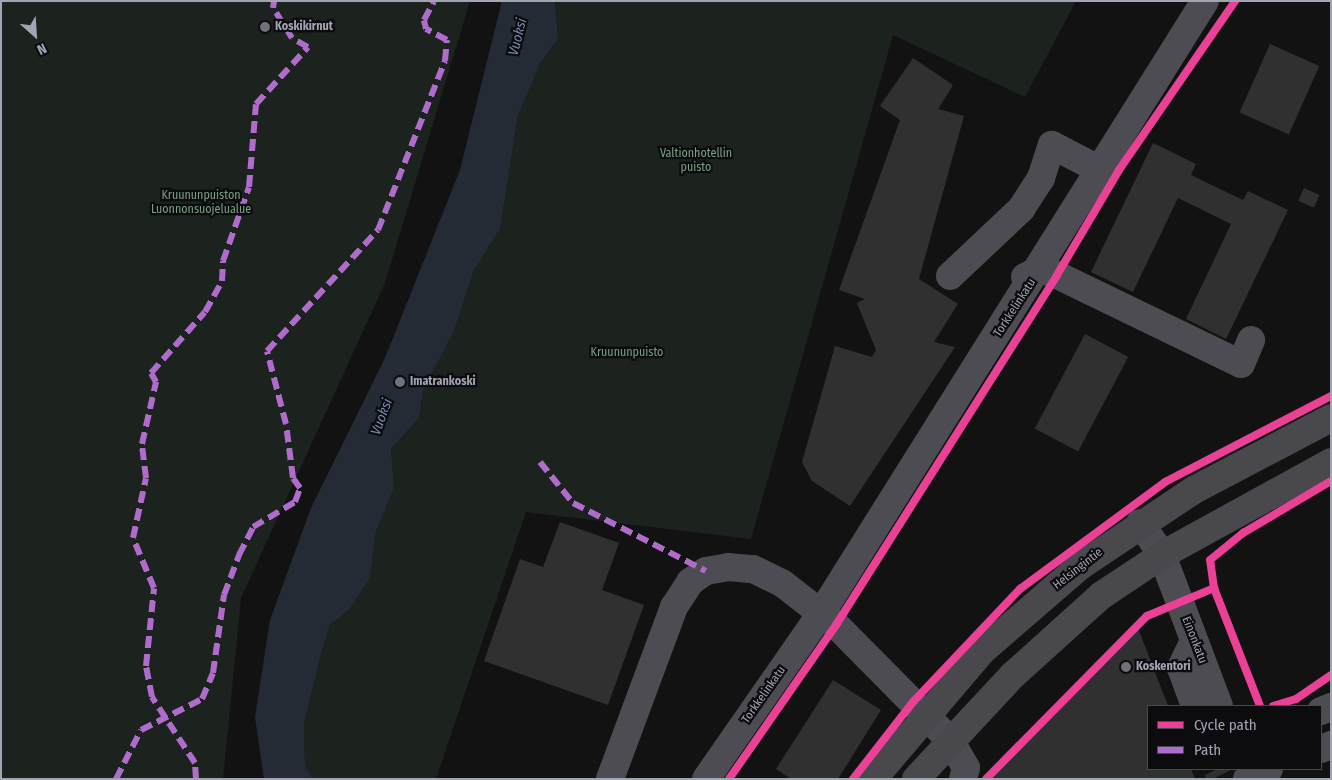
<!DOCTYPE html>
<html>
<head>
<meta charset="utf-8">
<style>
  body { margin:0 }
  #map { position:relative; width:1332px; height:780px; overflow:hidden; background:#121212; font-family:"Fira Sans Condensed",sans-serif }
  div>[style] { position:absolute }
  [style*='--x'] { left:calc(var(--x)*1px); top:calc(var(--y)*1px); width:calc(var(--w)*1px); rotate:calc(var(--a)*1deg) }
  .green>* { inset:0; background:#1c221d }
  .water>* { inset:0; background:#252b34 }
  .building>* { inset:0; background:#303031; transform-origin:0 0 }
  .minor-tunnel>* { height:28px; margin-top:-14px; transform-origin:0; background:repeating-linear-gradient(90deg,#2f2f32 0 28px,transparent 0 42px) }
  .minor>* { height:28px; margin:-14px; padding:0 14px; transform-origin:14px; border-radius:14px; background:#4c4c52 }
  .major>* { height:28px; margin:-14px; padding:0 14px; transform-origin:14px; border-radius:14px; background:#48484d }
  .quiet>* { height:6px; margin-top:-3px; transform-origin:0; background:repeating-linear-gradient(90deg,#b06ccc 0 12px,transparent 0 18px) }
  .cycleway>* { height:8px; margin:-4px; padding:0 4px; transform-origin:4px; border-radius:4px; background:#ea4096 }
  .dots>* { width:14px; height:14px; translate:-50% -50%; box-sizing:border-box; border:2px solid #0c0c0e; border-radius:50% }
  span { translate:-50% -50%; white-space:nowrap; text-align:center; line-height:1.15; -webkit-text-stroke:4.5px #0c0c0e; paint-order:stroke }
  .poi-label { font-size:12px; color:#a2a4b4; font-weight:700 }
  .left { translate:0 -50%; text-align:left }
  .park-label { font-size:12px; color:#78a081 }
  .street-label { font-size:12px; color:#a2a4b4 }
  .water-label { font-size:14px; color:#768cb1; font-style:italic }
  .frame { position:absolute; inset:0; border:2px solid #a2a4b4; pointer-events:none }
  .legend { position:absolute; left:1147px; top:705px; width:175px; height:65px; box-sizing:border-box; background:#0c0c0e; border:1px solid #484950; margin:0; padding:6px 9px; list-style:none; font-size:15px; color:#a2a4b4 }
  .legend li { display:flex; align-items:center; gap:10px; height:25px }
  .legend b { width:25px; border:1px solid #484950 }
  .north { position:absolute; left:10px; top:10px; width:50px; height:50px; -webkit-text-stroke:4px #0c0c0e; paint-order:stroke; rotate:154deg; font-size:14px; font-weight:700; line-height:20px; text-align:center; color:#a2a4b4 }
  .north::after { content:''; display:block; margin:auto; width:18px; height:22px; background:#a2a4b4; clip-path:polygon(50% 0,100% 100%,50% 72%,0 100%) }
</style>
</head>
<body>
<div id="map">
  <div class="green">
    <div style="clip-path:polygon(1px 1px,470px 1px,385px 283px,241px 598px,223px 779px,1px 779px)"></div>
    <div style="clip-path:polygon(555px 1px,1076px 1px,1025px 97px,893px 35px,751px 539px,526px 512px,436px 779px,313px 779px,305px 765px,304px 723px,322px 650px,330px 625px,350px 609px,370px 577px,376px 532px,394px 488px,391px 449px,419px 418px,423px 391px,454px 331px,474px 270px,500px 229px,518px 116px,540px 64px,558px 39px)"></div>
  </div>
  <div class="water">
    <div style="clip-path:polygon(502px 1px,555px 1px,558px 39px,540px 64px,518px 116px,500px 229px,474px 270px,454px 331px,423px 391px,419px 418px,391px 449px,394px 488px,376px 532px,370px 577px,350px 609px,330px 625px,322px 650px,304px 723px,305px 765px,313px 779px,264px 779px,255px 717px,270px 620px,311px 508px,385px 358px,460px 170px)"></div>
  </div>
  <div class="building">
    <div style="left:1270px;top:44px;width:54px;height:75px;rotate:24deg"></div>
    <div style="clip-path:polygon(913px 58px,953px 85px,938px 109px,964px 116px,919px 279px,958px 304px,934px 342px,955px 347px,850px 506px,812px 481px,802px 462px,835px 346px,872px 357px,876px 350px,857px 303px,865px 299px,839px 290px,900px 120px,880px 106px)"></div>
    <div style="clip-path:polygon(1153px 143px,1196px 164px,1191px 175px,1243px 200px,1248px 191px,1288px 210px,1226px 339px,1186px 319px,1231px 224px,1178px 198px,1133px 292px,1091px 272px)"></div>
    <div style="left:1304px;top:188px;width:17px;height:14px;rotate:24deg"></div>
    <div style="left:1085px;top:334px;width:49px;height:107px;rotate:28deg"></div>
    <div style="clip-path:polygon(560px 522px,619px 543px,602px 590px,644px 605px,608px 705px,484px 661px,520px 559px,543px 567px)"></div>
    <div style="clip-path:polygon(1138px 628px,1168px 706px,1148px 706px,1148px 769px,1191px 769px,1195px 779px,989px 779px)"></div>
    <div style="clip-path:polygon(833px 680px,881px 710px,838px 779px,791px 779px,776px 769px)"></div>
  </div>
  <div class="minor-tunnel">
    <div style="--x:1217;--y:769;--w:7;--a:63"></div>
  </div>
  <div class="minor">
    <div style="--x:950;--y:276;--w:98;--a:-43.3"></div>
    <div style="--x:1021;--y:209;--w:37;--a:-57"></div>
    <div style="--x:1041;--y:178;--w:35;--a:-72"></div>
    <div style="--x:1052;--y:145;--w:54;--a:27.5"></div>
    <div style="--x:1025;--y:277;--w:18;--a:-27"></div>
    <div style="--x:1041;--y:269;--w:17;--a:21"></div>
    <div style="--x:1057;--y:275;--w:204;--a:25.8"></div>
    <div style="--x:1241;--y:364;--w:26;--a:-67"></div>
    <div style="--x:1140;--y:523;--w:39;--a:55"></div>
    <div style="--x:1162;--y:555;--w:161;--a:69.3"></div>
    <div style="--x:1194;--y:641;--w:30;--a:116"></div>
    <div style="--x:1181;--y:668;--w:40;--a:69.8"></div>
    <div style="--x:1321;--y:711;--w:11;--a:-22"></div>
    <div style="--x:1321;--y:749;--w:11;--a:-22"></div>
    <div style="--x:610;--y:779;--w:184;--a:-69.6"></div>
    <div style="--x:674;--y:607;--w:30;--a:-57"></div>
    <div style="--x:690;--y:582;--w:19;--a:-35"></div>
    <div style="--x:706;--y:571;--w:22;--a:-10"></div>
    <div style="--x:728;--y:567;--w:25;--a:5"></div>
    <div style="--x:753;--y:569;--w:32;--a:26"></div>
    <div style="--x:782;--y:583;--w:68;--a:37.9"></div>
    <div style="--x:836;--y:625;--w:162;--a:45.3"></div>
    <div style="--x:950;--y:740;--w:32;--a:60"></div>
    <div style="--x:966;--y:768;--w:11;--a:105"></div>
    <div style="--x:706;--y:779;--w:203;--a:-55.2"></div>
    <div style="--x:822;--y:612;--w:721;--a:-57.92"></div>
    <div style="--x:1247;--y:779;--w:24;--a:-24"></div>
  </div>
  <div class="major">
    <div style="--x:873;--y:779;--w:168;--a:-49.6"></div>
    <div style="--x:982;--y:651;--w:130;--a:-40.9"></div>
    <div style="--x:1080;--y:566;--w:137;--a:-33.7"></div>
    <div style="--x:1194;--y:490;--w:155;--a:-27.7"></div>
    <div style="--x:916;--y:779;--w:142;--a:-47"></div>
    <div style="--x:1013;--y:675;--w:120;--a:-42"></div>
    <div style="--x:1102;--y:595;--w:72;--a:-33.7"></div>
    <div style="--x:1162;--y:555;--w:193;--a:-28.8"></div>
  </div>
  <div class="quiet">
    <div style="--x:540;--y:462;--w:53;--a:51.2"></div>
    <div style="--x:573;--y:503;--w:149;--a:27.1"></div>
    <div style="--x:116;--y:779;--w:55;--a:-63"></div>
    <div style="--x:141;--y:730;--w:68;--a:-26.9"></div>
    <div style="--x:202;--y:699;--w:28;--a:-67"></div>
    <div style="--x:213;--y:673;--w:79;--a:-82"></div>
    <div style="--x:224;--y:595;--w:43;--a:-69.4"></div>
    <div style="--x:239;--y:555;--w:31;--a:-63"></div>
    <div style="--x:253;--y:527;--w:49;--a:-30.8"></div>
    <div style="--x:295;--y:502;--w:15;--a:-70"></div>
    <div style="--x:300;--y:488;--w:12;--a:-125"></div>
    <div style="--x:293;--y:478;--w:54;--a:-97.4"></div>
    <div style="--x:286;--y:424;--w:75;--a:-104.6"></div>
    <div style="--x:267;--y:351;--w:164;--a:-47.5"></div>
    <div style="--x:378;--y:230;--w:182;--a:-68.4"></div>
    <div style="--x:445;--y:61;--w:21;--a:-85"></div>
    <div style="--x:447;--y:40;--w:24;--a:-152"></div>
    <div style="--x:426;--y:29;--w:9;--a:-103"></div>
    <div style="--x:424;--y:20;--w:21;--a:-62"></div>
    <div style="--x:196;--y:779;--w:16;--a:-94"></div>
    <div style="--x:195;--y:763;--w:79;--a:-123.1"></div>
    <div style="--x:152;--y:697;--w:32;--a:-101"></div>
    <div style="--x:146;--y:666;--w:78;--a:-84.1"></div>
    <div style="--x:154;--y:588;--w:54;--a:-112.8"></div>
    <div style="--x:133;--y:538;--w:61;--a:-77.8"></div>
    <div style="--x:146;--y:478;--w:34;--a:-97"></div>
    <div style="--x:142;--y:444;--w:64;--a:-77.3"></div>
    <div style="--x:156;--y:382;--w:10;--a:-119"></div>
    <div style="--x:151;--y:373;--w:81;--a:-48.5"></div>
    <div style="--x:205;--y:312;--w:35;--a:-61"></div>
    <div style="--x:222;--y:281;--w:20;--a:-87"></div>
    <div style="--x:223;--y:261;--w:78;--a:-70.6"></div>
    <div style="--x:249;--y:187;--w:83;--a:-85.2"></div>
    <div style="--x:256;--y:104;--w:77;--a:-47.6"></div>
    <div style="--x:308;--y:47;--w:18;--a:-151"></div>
    <div style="--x:292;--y:38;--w:36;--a:-122"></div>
    <div style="--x:273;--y:8;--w:7;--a:-82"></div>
  </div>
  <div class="cycleway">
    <div style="--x:1260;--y:706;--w:127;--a:-111.3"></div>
    <div style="--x:1214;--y:588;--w:28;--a:-98"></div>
    <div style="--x:1210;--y:560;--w:43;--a:-39.3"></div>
    <div style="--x:1243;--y:533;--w:102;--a:-30.6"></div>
    <div style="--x:1273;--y:706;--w:24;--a:-17"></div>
    <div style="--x:1296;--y:699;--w:42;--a:-34.4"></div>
    <div style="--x:729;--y:779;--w:188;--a:-55.2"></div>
    <div style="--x:836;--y:625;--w:414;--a:-57.7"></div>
    <div style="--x:1057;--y:275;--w:122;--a:-59.4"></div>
    <div style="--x:1119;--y:170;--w:205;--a:-55.5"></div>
    <div style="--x:853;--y:779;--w:98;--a:-52.1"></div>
    <div style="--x:913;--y:702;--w:156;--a:-46.6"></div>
    <div style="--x:1020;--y:589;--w:180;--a:-36.4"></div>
    <div style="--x:1165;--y:482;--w:187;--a:-27.4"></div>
    <div style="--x:986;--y:779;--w:229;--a:-45.4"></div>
    <div style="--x:1147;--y:616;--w:73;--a:-22.7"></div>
  </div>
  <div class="dots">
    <div style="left:265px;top:27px;background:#70717b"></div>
    <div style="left:400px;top:382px;background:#70717b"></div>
    <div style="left:1126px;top:667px;background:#70717b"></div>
  </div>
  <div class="poi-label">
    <span class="left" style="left:275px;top:27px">Koskikirnut</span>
    <span class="left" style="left:410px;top:382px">Imatrankoski</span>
    <span class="left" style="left:1136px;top:667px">Koskentori</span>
  </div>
  <div class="park-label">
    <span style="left:696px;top:161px">Valtionhotellin<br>puisto</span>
    <span style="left:201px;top:203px">Kruununpuiston<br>Luonnonsuojelualue</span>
    <span style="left:627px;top:353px">Kruununpuisto</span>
  </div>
  <div class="street-label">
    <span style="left:1015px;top:308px;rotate:-57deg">Torkkelinkatu</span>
    <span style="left:1078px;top:569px;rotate:-38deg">Helsingintie</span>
    <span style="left:1194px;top:640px;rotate:69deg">Einonkatu</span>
    <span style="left:764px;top:695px;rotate:-55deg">Torkkelinkatu</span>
  </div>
  <div class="water-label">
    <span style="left:518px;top:37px;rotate:-76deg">Vuoksi</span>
    <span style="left:382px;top:417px;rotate:-70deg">Vuoksi</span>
  </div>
  <div class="frame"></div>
  <ul class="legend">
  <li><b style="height:6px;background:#ea4096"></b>Cycle path</li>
  <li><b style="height:6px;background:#b06ccc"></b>Path</li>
  </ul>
  <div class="north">N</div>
</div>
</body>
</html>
